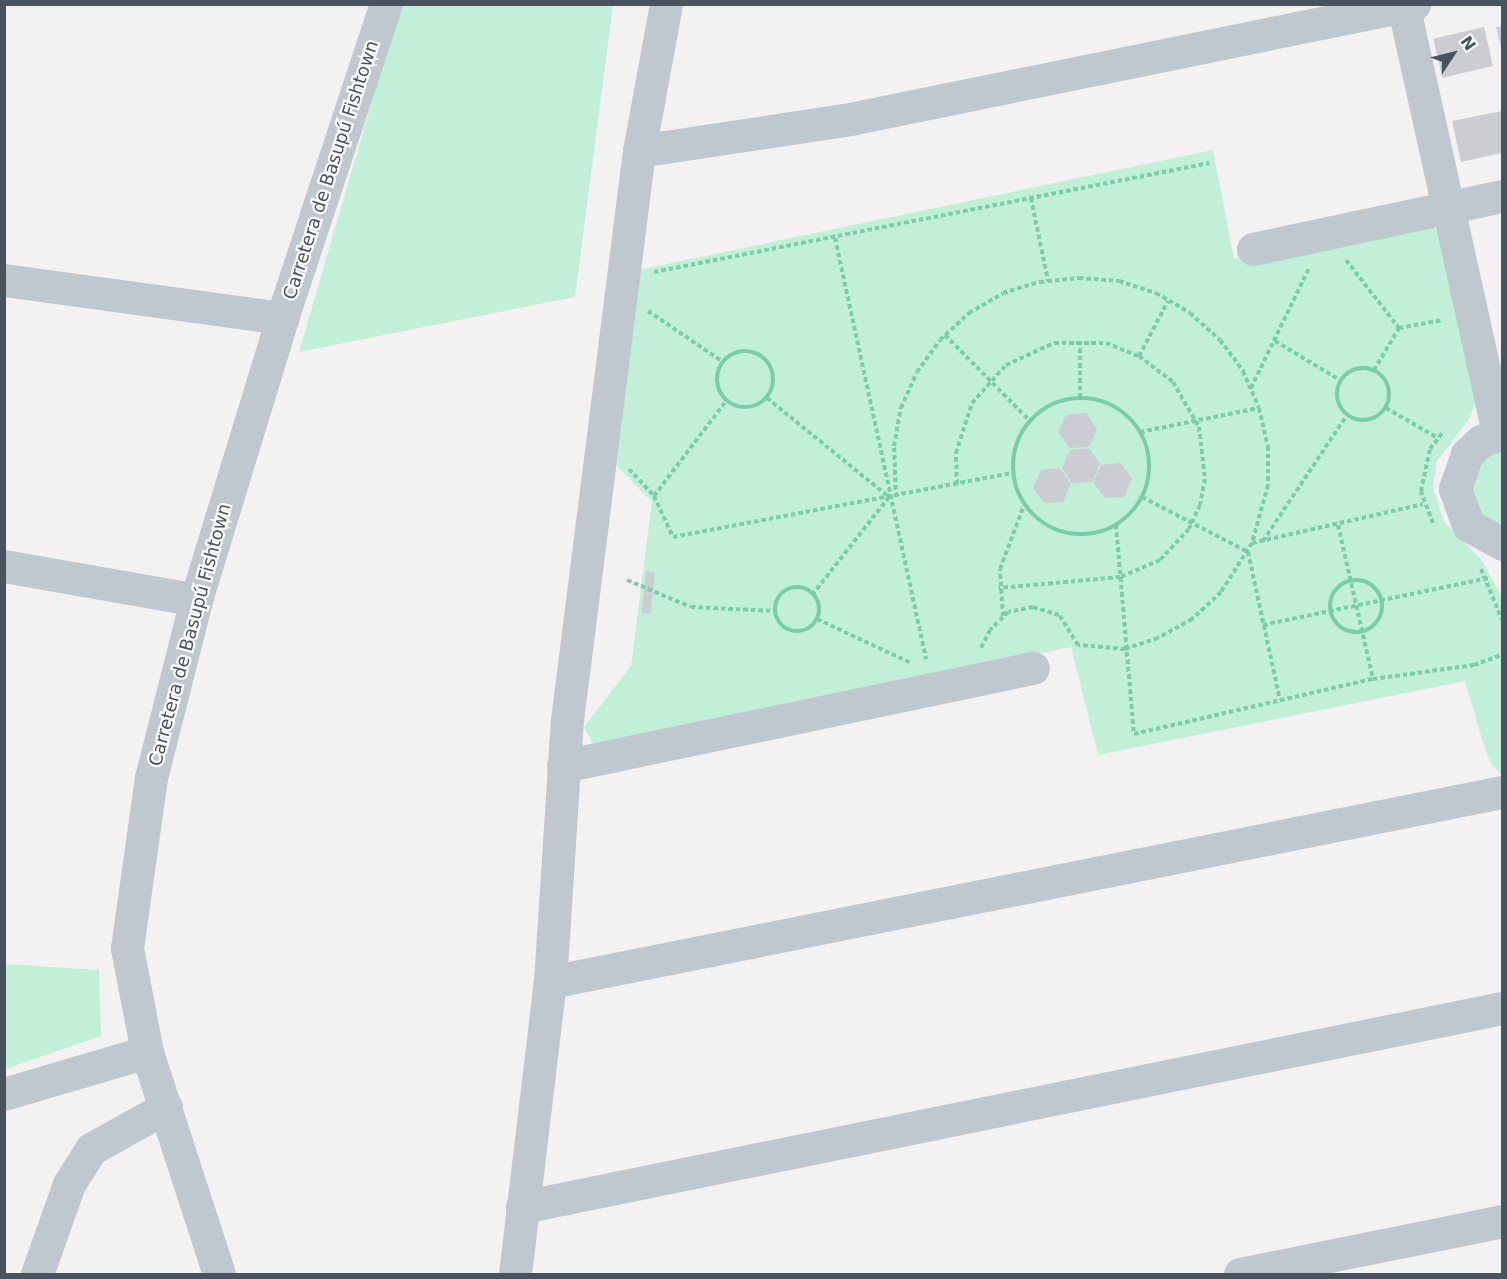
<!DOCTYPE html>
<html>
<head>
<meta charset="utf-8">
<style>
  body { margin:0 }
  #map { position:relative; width:1507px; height:1279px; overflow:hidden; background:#f3f1f1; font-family:"DejaVu Sans",sans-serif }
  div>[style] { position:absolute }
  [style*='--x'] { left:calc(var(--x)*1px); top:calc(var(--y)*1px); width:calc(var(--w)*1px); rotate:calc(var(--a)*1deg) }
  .green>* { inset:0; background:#c2efd7 }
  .building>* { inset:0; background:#cbcdd3; transform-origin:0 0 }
  .path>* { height:4px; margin-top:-2px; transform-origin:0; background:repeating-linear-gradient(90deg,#7acdaa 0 4.5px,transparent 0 7.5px) }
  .path>.ring { margin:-2px; padding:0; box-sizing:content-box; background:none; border:4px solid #7acdaa; border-radius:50% }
  .minor>* { height:33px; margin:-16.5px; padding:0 16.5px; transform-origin:16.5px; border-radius:16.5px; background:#bfc7cf }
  span { translate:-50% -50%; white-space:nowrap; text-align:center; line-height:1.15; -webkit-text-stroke:4.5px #fff; paint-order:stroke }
  .street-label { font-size:18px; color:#49535e }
  .frame { position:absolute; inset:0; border:6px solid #49535e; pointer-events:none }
  .north { position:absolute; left:1423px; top:24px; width:60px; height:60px; -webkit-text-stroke:4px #fff; paint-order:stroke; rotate:55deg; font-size:16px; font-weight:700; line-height:24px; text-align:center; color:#49535e }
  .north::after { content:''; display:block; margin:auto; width:21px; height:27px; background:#49535e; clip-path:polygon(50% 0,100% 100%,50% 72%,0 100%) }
</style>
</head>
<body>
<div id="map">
  <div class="green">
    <div style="clip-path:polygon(400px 5px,613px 5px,575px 297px,299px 352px)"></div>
    <div style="clip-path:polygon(1213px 150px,1234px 259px,1431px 225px,1444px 239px,1477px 396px,1470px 418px,1437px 461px,1433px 486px,1444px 522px,1481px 559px,1502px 597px,1502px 775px,1491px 764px,1483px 743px,1465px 681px,1098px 755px,1071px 647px,600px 746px,592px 742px,584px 727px,631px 666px,652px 502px,617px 466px,638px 270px)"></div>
    <div style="clip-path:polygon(1502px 442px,1502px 532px,1482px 522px,1467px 476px)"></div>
    <div style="clip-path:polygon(4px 964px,99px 970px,101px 1036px,5px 1069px)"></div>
  </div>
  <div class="building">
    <div style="clip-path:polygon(1502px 26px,1502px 52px,1496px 27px)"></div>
    <div style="left:1484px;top:27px;width:40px;height:52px;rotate:77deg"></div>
    <div style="clip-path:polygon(1502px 111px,1502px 153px,1461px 162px,1452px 121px)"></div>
    <div style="clip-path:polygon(1086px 413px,1097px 429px,1089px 447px,1070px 448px,1058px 432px,1066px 415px)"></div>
    <div style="clip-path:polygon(1089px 448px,1100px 464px,1092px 482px,1072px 483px,1062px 468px,1070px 450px)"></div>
    <div style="clip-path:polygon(1121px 463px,1132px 479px,1124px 497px,1105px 498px,1093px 482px,1101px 465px)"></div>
    <div style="clip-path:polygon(1060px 468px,1071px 484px,1063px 502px,1044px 503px,1033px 488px,1041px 470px)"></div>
    <div style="left:646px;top:571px;width:9px;height:42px;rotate:6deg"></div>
  </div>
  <div class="path">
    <div style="--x:1031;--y:198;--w:85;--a:78.4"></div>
    <div style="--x:835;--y:238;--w:431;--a:77.8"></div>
    <div style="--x:1346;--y:260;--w:86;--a:52.1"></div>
    <div style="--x:654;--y:272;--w:566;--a:-11.11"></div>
    <div style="--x:648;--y:311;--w:91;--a:34.2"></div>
    <div style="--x:945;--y:335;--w:120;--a:45.3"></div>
    <div style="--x:1080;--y:341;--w:56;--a:90"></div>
    <div style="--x:1275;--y:341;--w:76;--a:31"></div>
    <div class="ring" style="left:717px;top:351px;width:52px;height:52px"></div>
    <div style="--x:1139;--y:356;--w:62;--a:-62.2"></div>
    <div class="ring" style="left:1337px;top:368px;width:48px;height:48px"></div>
    <div style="--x:1374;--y:370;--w:49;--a:-59.2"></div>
    <div style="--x:1399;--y:328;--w:44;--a:-10.5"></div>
    <div style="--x:1251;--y:388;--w:133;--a:-64.2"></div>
    <div class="ring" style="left:1013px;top:398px;width:132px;height:132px"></div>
    <div style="--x:767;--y:398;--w:157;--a:39.1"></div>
    <div style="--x:889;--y:497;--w:123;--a:128.1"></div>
    <div style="--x:1386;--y:408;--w:60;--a:30"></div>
    <div style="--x:1140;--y:432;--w:121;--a:-11.4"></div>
    <div style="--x:629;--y:469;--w:37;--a:47"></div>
    <div style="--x:654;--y:496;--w:45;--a:65.1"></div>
    <div style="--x:673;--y:537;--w:346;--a:-10.7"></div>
    <div style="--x:957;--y:484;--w:31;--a:-92"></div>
    <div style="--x:956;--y:453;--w:52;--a:-72.3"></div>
    <div style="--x:972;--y:403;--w:51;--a:-48.2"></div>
    <div style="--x:1006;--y:365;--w:53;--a:-24.6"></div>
    <div style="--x:1054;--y:343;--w:52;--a:0"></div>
    <div style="--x:1106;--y:343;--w:35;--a:22"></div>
    <div style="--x:1139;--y:356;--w:43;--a:37.4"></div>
    <div style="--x:1173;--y:382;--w:52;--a:60"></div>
    <div style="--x:1199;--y:427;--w:52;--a:83.4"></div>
    <div style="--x:1205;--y:479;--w:26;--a:101"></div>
    <div style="--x:1200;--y:505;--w:26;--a:115"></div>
    <div style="--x:1189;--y:529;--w:42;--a:133.1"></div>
    <div style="--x:1160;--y:560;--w:43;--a:157"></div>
    <div style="--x:1120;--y:577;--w:122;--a:174.8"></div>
    <div style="--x:654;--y:496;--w:121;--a:-52.8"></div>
    <div style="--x:896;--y:497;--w:51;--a:-92.2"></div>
    <div style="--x:894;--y:446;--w:39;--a:-80"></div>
    <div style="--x:901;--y:408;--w:39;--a:-66"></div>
    <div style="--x:917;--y:372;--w:39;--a:-54"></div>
    <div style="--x:940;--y:340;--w:40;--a:-43"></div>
    <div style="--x:969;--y:313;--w:39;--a:-30"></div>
    <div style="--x:1003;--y:293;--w:39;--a:-17"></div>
    <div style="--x:1040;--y:282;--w:39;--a:-6"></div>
    <div style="--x:1079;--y:278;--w:40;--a:4.3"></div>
    <div style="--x:1119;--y:281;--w:39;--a:18"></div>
    <div style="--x:1156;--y:293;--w:39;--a:30"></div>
    <div style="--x:1190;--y:313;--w:40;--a:42"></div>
    <div style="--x:1220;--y:340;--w:39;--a:53"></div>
    <div style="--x:1243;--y:371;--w:40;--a:66.6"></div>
    <div style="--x:1259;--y:408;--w:39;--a:77"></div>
    <div style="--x:1268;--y:446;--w:39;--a:90"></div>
    <div style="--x:1268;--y:485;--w:60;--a:105.4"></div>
    <div style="--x:1252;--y:543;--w:58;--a:122.3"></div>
    <div style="--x:1221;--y:592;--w:40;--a:137"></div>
    <div style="--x:1192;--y:619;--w:39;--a:151"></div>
    <div style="--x:1158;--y:638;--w:35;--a:162"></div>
    <div style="--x:1125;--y:649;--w:47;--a:-175.1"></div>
    <div style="--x:1078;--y:645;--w:36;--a:-122"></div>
    <div style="--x:1059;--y:615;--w:27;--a:-163"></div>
    <div style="--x:1033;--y:607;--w:25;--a:169"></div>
    <div style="--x:1008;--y:612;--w:25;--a:135"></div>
    <div style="--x:990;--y:630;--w:20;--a:117"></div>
    <div style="--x:1142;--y:497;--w:119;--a:27.4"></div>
    <div style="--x:1248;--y:552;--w:151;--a:77.8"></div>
    <div style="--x:1433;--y:523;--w:34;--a:-111"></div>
    <div style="--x:1421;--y:491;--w:43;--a:-77.9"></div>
    <div style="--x:1430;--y:449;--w:20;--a:-53"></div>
    <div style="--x:1116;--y:525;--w:210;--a:85.1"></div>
    <div style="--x:1134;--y:734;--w:245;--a:-13"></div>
    <div style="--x:1373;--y:679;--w:102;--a:-7.9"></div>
    <div style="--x:1474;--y:665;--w:30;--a:-20"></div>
    <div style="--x:1338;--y:525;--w:158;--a:77.2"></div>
    <div style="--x:1263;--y:541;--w:151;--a:-56.3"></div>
    <div style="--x:1252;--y:543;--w:175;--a:-12.8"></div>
    <div style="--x:1481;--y:569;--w:55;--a:67.6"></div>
    <div class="ring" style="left:1330px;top:580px;width:48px;height:48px"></div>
    <div style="--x:627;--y:580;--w:69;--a:22.9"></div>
    <div style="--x:691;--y:607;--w:84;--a:2.7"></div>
    <div class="ring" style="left:775px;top:587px;width:40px;height:40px"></div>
    <div style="--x:1003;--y:616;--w:47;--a:-93.7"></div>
    <div style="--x:1000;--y:569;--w:68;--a:-69.4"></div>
    <div style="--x:817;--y:619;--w:102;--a:25.1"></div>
    <div style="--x:1263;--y:625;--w:230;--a:-11.8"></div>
  </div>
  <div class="minor">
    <div style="--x:1403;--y:4;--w:439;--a:77.5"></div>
    <div style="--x:639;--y:151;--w:208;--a:-8.6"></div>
    <div style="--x:845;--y:120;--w:581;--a:-11.52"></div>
    <div style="--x:1253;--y:249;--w:255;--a:-12"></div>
    <div style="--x:4;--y:280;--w:281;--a:7.8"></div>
    <div style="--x:1502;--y:433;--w:22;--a:159"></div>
    <div style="--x:1481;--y:441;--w:19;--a:137"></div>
    <div style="--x:1467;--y:454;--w:37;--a:109"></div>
    <div style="--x:1455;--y:489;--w:38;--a:70"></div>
    <div style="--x:1468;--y:525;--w:39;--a:29"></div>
    <div style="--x:4;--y:566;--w:195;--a:10"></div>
    <div style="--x:563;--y:766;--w:480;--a:-11.8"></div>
    <div style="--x:550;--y:982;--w:971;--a:-11.29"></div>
    <div style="--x:4;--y:1094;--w:149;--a:-16.4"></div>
    <div style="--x:522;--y:1207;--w:1000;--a:-11.48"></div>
    <div style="--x:37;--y:1274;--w:96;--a:-70.4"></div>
    <div style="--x:69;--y:1184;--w:41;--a:-57.8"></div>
    <div style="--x:91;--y:1149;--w:86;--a:-29.2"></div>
    <div style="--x:219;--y:1274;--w:233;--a:-108"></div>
    <div style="--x:147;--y:1052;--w:106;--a:-100.9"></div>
    <div style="--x:127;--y:948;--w:172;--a:-82"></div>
    <div style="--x:151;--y:778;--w:184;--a:-75.8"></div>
    <div style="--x:196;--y:600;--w:295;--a:-73"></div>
    <div style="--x:282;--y:318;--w:331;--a:-71.7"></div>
    <div style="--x:515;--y:1274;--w:294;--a:-83.2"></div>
    <div style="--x:550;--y:982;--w:263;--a:-86.3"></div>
    <div style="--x:567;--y:720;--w:574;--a:-82.79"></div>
    <div style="--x:639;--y:151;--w:149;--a:-79.6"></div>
    <div style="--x:1240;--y:1274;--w:267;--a:-11.4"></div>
  </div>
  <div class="street-label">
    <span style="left:331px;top:170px;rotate:-72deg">Carretera de Basupú Fishtown</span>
    <span style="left:190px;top:635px;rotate:-75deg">Carretera de Basupú Fishtown</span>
  </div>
  <div class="frame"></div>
  <div class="north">N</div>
</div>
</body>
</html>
